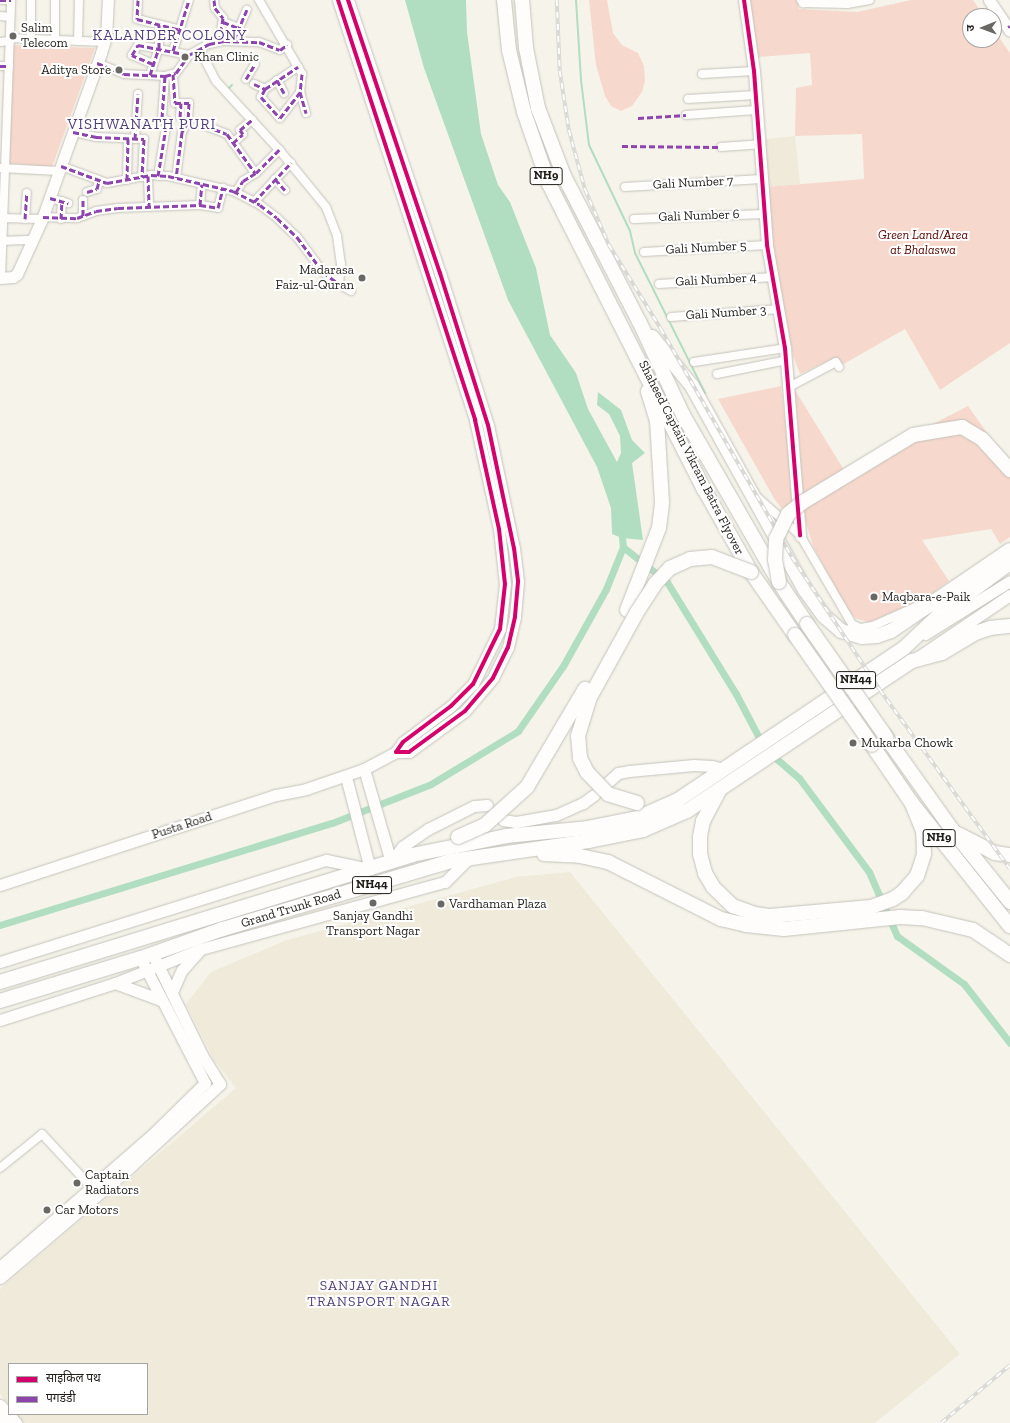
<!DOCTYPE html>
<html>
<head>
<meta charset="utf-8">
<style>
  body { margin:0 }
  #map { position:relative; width:1010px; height:1423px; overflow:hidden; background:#f6f4ea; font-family:"Zilla Slab","Noto Sans Devanagari",serif }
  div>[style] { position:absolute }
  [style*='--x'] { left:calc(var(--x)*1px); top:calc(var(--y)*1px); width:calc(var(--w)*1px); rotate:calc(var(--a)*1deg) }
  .built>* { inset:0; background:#efead9; transform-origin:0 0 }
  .green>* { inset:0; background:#f7d8cd }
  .water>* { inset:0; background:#b1ddc1 }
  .stream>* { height:2px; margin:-1px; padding:0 1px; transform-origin:1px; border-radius:1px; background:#b1ddc1 }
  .canal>* { height:7px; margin:-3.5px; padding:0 3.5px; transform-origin:3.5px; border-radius:3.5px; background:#b1ddc1 }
  .roads { filter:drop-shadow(0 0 1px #c4c2bb) drop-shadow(0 0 1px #c4c2bb) }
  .street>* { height:8px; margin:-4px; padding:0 4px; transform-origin:4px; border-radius:4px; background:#fefdfc }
  .secondary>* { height:11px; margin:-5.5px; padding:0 5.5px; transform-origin:5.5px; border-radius:5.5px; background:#fefdfc }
  .highway>* { height:14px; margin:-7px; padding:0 7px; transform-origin:7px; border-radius:7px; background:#fefdfc }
  .rail>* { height:3.5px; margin-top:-1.75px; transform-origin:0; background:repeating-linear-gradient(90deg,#fff 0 6px,#d8d8d5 0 12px); box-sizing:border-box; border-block:1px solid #d8d8d5 }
  .bridges { filter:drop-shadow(0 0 1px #c4c2bb) drop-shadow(0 0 1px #c4c2bb) }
  .highway-bridge>* { height:14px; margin:-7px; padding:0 7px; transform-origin:7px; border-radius:7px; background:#fefdfc }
  .quiet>* { height:3px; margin-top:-1.5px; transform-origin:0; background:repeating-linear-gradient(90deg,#8e44ad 0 6px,transparent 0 9px) }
  .cycleway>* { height:4px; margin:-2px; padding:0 2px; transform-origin:2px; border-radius:2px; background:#d6006c }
  .dots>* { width:11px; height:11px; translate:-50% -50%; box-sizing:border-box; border:2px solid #fff; border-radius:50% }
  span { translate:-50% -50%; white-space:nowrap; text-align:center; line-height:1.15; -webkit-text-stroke:4px #fff; paint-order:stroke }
  .shield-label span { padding:1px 3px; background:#fff; border:1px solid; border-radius:3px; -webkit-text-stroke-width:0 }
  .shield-label { font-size:12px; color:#1f1d18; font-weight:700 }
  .poi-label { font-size:13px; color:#1f1d18 }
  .left { translate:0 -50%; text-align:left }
  .right { translate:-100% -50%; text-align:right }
  .street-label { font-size:13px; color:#1f1d18 }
  .park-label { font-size:13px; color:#550600; font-style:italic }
  .neighbourhood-label { font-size:14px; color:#533e7b; letter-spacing:1px }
  .quarter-label { font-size:15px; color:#533e7b; letter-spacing:1px }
  .legend { position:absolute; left:8px; top:1363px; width:140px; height:52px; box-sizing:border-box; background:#fff; border:1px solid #a5a5a3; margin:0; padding:5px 7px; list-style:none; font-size:12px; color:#1f1d18 }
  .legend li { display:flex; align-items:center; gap:8px; height:20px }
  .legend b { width:20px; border:1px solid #a5a5a3 }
  .north { position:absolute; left:962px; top:8px; width:40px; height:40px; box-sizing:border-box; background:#fff; border:1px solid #a5a5a3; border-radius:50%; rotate:269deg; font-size:11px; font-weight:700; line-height:16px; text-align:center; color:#1f1d18 }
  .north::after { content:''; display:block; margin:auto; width:14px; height:18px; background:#6a6862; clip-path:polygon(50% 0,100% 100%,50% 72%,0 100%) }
</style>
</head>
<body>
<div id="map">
  <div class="built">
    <div style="left:795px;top:136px;width:48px;height:33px;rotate:84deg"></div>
    <div style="clip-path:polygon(570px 872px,960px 1354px,875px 1423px,24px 1423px,16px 1414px,147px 1414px,147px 1364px,9px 1364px,9px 1405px,0 1394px,0 1289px,236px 1088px,214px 1060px,186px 1004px,211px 972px,287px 940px,516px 877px)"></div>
  </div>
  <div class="green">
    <div style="clip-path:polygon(589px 0,607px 0,613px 33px,622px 45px,638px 53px,644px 66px,645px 81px,642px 92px,632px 106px,621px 111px,611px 106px,605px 96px,596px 65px)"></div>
    <div style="clip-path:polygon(750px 0,797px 0,799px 9px,857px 12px,911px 0,973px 0,984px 16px,970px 16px,970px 40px,994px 40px,994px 30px,1010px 53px,1010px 343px,940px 390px,905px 329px,842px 365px,834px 358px,800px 374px,793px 356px,767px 214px,765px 187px,864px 179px,862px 134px,795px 136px,796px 88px,812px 85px,810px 53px,758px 57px)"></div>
    <div style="clip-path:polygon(12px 45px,95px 48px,52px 167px,7px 163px)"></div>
    <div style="clip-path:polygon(781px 386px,794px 500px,783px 510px,775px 500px,718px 399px)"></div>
    <div style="clip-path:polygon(795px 390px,844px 470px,968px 406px,1010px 465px,1010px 537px,1000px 544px,991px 529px,922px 540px,949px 581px,929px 596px,877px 619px,868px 622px,855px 618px,845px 605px,813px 546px,805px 519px)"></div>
  </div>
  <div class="water">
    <div style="clip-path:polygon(405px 0,466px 0,467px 32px,481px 134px,498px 185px,510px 202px,536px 268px,550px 335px,576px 373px,588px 409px,617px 462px,621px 453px,620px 436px,609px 414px,597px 405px,598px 392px,621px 410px,632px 440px,645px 453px,632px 463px,643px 540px,622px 538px,612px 534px,611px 508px,597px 467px,508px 300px,424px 68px)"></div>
  </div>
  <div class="stream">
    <div style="--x:576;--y:0;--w:80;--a:86.4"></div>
    <div style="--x:581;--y:80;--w:65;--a:83"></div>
    <div style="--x:589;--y:145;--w:95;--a:64.5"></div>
    <div style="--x:630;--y:231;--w:23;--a:77"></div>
    <div style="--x:635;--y:253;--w:157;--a:63.4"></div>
    <div style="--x:227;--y:90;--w:7;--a:-45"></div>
  </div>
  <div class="canal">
    <div style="--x:621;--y:528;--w:19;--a:84"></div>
    <div style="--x:623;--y:547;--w:56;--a:38.5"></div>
    <div style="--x:667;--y:582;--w:132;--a:58.4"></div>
    <div style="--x:736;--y:694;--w:62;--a:62.2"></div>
    <div style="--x:765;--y:749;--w:45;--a:40.5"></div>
    <div style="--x:799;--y:778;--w:117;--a:53.3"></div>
    <div style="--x:869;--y:872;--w:70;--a:66.4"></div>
    <div style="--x:897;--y:936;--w:82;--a:35.6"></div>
    <div style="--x:964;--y:984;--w:75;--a:52.1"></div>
    <div style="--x:0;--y:925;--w:347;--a:-17.1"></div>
    <div style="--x:332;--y:823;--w:106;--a:-21.5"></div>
    <div style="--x:431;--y:784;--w:102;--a:-31.3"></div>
    <div style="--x:518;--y:731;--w:79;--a:-55.3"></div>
    <div style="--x:563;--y:666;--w:88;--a:-60.8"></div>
    <div style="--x:606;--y:589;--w:45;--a:-68"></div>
  </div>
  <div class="roads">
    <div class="street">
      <div style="--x:0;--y:0;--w:11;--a:0"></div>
      <div style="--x:138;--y:0;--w:19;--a:93"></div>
      <div style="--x:137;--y:19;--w:45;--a:14"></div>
      <div style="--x:214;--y:0;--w:8;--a:83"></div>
      <div style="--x:215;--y:8;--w:13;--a:51"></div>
      <div style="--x:223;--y:18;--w:24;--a:99"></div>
      <div style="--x:259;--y:0;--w:86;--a:59.8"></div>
      <div style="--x:302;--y:74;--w:18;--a:96"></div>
      <div style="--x:300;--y:92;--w:22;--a:74"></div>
      <div style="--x:801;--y:0;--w:4;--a:56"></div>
      <div style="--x:803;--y:3;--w:44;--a:1.3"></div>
      <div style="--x:847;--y:4;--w:23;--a:-10"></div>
      <div style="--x:0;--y:16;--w:10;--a:6"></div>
      <div style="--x:223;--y:22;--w:17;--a:21"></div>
      <div style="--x:10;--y:38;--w:94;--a:2.4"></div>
      <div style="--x:31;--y:39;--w:39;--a:-90"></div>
      <div style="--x:55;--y:40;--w:40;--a:-90"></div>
      <div style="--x:234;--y:40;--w:33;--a:-67"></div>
      <div style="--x:78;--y:41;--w:41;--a:-88.6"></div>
      <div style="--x:0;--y:42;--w:10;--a:-6"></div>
      <div style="--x:200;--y:50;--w:35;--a:63"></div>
      <div style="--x:216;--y:81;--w:96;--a:47.5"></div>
      <div style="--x:281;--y:152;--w:71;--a:50.7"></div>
      <div style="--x:326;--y:207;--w:31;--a:69"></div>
      <div style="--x:337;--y:236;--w:29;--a:82"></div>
      <div style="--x:341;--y:265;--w:19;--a:96"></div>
      <div style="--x:339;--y:284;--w:14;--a:30"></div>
      <div style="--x:173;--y:51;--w:53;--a:-72.6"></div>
      <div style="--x:97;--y:63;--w:29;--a:22"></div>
      <div style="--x:124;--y:74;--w:41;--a:2.8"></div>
      <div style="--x:165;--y:76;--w:11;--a:-15"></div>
      <div style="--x:176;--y:73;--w:22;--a:-54"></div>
      <div style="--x:153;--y:64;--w:23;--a:-157"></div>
      <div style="--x:132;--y:55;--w:12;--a:-59"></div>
      <div style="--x:138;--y:45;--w:52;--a:11.1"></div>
      <div style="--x:189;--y:55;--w:23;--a:-29"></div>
      <div style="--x:209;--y:44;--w:15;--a:-11"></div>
      <div style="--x:224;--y:41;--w:35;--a:2"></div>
      <div style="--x:259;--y:42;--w:22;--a:21"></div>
      <div style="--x:280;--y:50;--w:9;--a:-36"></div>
      <div style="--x:0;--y:66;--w:9;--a:0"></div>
      <div style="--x:173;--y:74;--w:29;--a:86"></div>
      <div style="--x:175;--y:103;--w:14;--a:0"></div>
      <div style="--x:189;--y:103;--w:19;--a:93"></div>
      <div style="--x:188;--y:122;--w:12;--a:121"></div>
      <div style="--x:182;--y:132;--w:46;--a:97.4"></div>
      <div style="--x:702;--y:74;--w:52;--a:-3.3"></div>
      <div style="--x:150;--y:75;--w:28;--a:-72"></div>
      <div style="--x:159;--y:48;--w:23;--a:-90"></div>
      <div style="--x:246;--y:79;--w:17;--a:-59"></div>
      <div style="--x:277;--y:80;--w:15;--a:62"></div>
      <div style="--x:254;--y:84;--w:12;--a:24"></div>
      <div style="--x:265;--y:89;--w:40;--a:-34"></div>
      <div style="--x:265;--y:89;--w:9;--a:117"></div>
      <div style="--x:261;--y:97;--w:28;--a:48"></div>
      <div style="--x:280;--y:118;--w:33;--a:-52"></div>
      <div style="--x:688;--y:99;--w:68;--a:-3.4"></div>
      <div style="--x:686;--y:115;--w:70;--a:-4.1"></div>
      <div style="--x:180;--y:117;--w:14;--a:-86"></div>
      <div style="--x:206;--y:126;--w:22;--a:21"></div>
      <div style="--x:227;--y:134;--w:48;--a:54.3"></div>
      <div style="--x:73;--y:132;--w:24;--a:12"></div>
      <div style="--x:96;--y:137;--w:48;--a:2.4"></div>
      <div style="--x:144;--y:139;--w:38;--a:93"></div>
      <div style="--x:135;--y:139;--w:45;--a:-86.2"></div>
      <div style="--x:233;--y:143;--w:13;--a:-42"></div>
      <div style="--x:243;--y:134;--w:5;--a:-127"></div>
      <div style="--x:240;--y:130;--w:16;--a:-40"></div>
      <div style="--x:721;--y:147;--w:39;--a:-4"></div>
      <div style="--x:61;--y:166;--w:49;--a:20.3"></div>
      <div style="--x:107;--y:183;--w:45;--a:-10.3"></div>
      <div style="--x:151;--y:175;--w:17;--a:3"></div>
      <div style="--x:168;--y:176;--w:67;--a:13"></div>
      <div style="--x:233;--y:191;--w:30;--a:27"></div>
      <div style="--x:260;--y:205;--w:21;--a:37"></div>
      <div style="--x:277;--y:218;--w:28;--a:44"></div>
      <div style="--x:297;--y:237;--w:44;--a:53.4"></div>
      <div style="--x:323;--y:272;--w:20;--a:37"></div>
      <div style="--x:0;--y:168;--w:59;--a:2.9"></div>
      <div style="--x:148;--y:176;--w:30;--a:88"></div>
      <div style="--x:158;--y:176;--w:56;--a:-80.7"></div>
      <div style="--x:167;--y:121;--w:6;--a:-149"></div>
      <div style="--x:162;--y:118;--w:42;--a:-85.9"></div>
      <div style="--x:275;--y:179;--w:15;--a:48"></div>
      <div style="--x:127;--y:180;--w:41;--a:-88.6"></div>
      <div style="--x:625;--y:187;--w:137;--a:-3.3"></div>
      <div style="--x:87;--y:192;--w:10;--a:-17"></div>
      <div style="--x:97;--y:189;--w:8;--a:-76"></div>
      <div style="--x:236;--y:192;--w:13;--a:-58"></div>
      <div style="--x:243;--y:181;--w:15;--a:-32"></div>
      <div style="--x:256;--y:173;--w:33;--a:-45"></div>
      <div style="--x:50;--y:198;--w:19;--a:16"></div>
      <div style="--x:83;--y:200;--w:16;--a:90"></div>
      <div style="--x:254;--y:202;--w:54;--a:-46.5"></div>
      <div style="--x:200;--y:205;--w:21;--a:-85"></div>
      <div style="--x:43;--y:217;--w:34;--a:2"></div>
      <div style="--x:77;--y:218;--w:20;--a:-20"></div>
      <div style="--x:96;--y:211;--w:22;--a:-8"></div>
      <div style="--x:118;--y:208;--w:82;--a:-2.1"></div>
      <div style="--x:200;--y:205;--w:18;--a:9"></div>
      <div style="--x:218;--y:208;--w:21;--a:-76"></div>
      <div style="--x:0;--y:218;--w:42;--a:1.4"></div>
      <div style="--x:25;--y:219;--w:26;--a:-86"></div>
      <div style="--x:61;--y:219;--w:18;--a:-87"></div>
      <div style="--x:634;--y:219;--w:130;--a:-2.2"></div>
      <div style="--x:0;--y:241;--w:33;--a:-2"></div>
      <div style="--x:644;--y:252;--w:123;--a:-3.3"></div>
      <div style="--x:1;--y:278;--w:278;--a:-87.9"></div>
      <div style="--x:659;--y:284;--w:115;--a:-3.5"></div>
      <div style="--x:671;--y:317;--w:109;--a:-4.2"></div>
      <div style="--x:694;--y:362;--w:92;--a:-8.7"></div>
      <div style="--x:717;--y:374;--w:71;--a:-11.3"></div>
      <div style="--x:789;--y:387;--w:53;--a:-28"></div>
      <div style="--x:836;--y:362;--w:6;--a:59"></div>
      <div style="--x:757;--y:497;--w:57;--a:41.5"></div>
      <div style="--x:800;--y:535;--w:103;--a:59.7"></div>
      <div style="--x:852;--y:624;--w:9;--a:27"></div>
      <div style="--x:860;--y:628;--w:13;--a:-9"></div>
      <div style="--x:873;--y:626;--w:54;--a:-24.2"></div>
      <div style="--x:0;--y:1168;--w:54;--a:-39"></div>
      <div style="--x:42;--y:1134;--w:76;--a:47.1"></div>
    </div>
    <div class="secondary">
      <div style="--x:338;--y:0;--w:442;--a:71.9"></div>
      <div style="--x:475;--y:420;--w:112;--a:77.6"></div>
      <div style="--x:499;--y:529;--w:55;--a:83.8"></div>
      <div style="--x:505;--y:584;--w:45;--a:96.3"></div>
      <div style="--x:500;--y:629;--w:61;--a:116.1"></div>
      <div style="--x:473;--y:684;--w:31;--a:135"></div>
      <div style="--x:451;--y:706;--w:60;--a:143.1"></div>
      <div style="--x:403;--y:742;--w:12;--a:125"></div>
      <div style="--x:348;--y:0;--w:288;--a:71.4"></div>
      <div style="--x:440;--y:273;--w:159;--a:72.5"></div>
      <div style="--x:488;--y:425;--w:126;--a:78.1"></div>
      <div style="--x:514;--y:548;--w:34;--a:83"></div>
      <div style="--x:518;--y:582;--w:35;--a:95"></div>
      <div style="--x:515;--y:617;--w:31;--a:103"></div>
      <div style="--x:508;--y:647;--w:34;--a:116"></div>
      <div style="--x:493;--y:678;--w:43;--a:130.3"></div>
      <div style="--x:465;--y:711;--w:69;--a:143.8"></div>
      <div style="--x:409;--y:752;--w:13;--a:180"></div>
      <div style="--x:396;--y:752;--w:36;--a:152"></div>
      <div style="--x:364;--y:769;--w:97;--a:73.8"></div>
      <div style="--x:744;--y:0;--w:72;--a:82"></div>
      <div style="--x:754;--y:71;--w:174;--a:85.7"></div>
      <div style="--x:767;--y:245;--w:105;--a:80.1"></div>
      <div style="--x:785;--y:348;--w:188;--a:85.4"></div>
      <div style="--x:989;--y:0;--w:37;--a:56"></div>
      <div style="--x:0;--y:278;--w:13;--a:-4"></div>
      <div style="--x:13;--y:277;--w:5;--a:-37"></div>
      <div style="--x:17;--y:274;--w:60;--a:-65.6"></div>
      <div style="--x:42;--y:219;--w:176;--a:-70.4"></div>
      <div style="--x:101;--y:53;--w:17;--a:-73"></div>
      <div style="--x:106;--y:37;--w:37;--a:-87"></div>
      <div style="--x:925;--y:634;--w:100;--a:-31.9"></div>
      <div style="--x:918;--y:657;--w:111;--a:-34"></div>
      <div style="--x:608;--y:782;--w:13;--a:-42"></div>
      <div style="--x:618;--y:773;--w:11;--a:-10"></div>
      <div style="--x:629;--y:771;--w:65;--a:-5.3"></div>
      <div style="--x:694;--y:765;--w:18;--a:3"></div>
      <div style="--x:712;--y:766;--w:11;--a:15"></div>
      <div style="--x:503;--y:820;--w:13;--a:9"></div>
      <div style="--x:516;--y:822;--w:41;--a:-9.9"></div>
      <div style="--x:556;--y:815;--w:30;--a:-24"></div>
      <div style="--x:583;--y:803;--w:14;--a:-36"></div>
      <div style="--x:391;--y:862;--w:19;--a:-54"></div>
      <div style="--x:402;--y:847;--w:32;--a:-35"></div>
      <div style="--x:428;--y:829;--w:51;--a:-26.6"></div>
      <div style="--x:474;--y:806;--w:13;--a:-4"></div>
      <div style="--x:0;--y:885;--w:290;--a:-18.1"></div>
      <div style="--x:276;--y:795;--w:31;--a:-11"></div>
      <div style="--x:306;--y:789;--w:61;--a:-19"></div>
      <div style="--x:0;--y:962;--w:342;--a:-17.4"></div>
      <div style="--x:326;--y:860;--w:45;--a:11.6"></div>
      <div style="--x:370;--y:869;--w:95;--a:-104.6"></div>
      <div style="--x:115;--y:983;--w:49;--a:20.3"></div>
      <div style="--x:172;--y:992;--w:24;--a:-66"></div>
      <div style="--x:182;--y:970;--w:25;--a:-48"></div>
      <div style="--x:0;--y:1020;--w:121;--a:-17.8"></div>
      <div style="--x:115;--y:983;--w:92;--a:-21.6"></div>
      <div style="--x:201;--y:949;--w:253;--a:-15.4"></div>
      <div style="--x:445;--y:882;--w:33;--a:-45"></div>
      <div style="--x:0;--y:1267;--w:201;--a:-41"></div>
      <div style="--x:152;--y:1135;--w:74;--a:-44.5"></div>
      <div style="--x:205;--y:1083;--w:135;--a:-117.3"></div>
      <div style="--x:0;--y:1278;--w:168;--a:-40.4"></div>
      <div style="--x:128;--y:1169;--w:125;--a:-42.7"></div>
      <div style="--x:220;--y:1084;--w:34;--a:-122"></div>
      <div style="--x:202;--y:1055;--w:107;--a:-116.1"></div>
      <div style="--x:0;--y:1405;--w:24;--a:48"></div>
      <div style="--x:0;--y:1417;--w:8;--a:50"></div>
    </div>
    <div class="highway">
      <div style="--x:504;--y:0;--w:50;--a:84.3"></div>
      <div style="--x:509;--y:50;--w:64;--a:76.4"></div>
      <div style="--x:524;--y:112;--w:76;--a:70.9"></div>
      <div style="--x:549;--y:184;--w:342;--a:63.1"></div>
      <div style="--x:704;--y:489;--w:95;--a:60.5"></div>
      <div style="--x:751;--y:572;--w:77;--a:55.1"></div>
      <div style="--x:522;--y:0;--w:48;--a:85.2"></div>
      <div style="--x:526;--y:48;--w:61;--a:78.7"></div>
      <div style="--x:538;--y:108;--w:73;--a:69.1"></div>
      <div style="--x:564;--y:176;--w:163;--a:62.7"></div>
      <div style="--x:639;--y:321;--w:104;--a:64.9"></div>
      <div style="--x:683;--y:415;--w:193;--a:60.1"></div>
      <div style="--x:779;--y:582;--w:50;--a:56.3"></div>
      <div style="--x:652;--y:337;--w:63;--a:50.8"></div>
      <div style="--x:692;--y:386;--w:233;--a:61"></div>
      <div style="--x:805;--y:590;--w:32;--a:54"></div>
      <div style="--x:824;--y:616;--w:23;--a:41"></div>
      <div style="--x:841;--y:631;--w:22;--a:16"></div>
      <div style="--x:862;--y:637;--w:15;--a:-4"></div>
      <div style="--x:877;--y:636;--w:15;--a:-20"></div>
      <div style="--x:891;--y:631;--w:144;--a:-34.2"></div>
      <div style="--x:627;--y:610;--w:88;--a:-68.7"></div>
      <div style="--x:659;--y:528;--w:26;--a:-83"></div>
      <div style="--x:662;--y:502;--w:81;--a:-93.5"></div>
      <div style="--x:657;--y:421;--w:31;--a:-107"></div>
      <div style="--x:886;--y:737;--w:115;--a:54.5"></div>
      <div style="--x:953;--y:831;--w:91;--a:51.2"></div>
      <div style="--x:872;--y:745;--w:69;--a:55.6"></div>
      <div style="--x:911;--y:802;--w:159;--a:51.4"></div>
      <div style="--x:719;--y:791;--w:34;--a:118"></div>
      <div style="--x:703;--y:821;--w:15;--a:101"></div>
      <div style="--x:700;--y:836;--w:18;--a:90"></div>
      <div style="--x:700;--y:854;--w:20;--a:75"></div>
      <div style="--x:705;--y:873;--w:16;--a:60"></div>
      <div style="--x:713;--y:887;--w:28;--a:44"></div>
      <div style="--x:733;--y:906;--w:23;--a:20"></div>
      <div style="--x:755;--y:914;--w:15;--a:8"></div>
      <div style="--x:770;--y:916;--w:101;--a:-5.1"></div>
      <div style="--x:871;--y:907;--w:23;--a:-20"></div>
      <div style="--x:893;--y:899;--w:11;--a:-34"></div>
      <div style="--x:902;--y:893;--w:23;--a:-49"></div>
      <div style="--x:917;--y:876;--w:23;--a:-72"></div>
      <div style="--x:924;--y:854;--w:23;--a:-92"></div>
      <div style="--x:923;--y:831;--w:31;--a:-112"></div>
      <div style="--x:958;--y:834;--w:42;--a:27.2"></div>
      <div style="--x:995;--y:853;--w:15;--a:8"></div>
      <div style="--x:544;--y:854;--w:36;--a:3"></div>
      <div style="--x:580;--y:856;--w:29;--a:12"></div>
      <div style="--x:608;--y:862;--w:127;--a:26.8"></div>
      <div style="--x:721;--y:919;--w:26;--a:13"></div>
      <div style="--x:746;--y:925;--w:38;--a:6"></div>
      <div style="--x:784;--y:929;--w:117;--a:-5.9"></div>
      <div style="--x:900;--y:917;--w:22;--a:3"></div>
      <div style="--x:922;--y:918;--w:52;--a:13.2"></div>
      <div style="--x:973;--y:930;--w:45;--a:34"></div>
      <div style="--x:0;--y:982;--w:431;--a:-17.1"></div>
      <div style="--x:412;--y:855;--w:96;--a:-11.4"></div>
      <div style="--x:506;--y:836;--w:81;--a:-5.6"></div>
      <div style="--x:587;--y:828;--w:51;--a:-11.3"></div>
      <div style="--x:637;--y:818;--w:45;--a:-23.7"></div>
      <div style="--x:678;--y:800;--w:272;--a:-33.9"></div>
      <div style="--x:904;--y:648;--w:47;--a:-43.3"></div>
      <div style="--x:938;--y:616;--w:89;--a:-36.4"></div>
      <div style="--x:0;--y:1001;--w:147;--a:-17"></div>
      <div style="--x:141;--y:958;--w:87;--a:-19.5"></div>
      <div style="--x:223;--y:929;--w:238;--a:-16.6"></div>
      <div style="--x:451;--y:861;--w:139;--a:-8.2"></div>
      <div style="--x:589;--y:841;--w:55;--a:-11.5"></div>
      <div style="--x:643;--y:830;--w:48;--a:-23.4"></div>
      <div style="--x:687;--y:811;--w:270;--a:-33.7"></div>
      <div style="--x:912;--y:661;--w:31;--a:-15"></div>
      <div style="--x:942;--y:653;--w:39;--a:-31"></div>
      <div style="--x:975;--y:633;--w:16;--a:-18"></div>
      <div style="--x:990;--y:628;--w:20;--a:-6"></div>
    </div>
  </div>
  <div class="rail">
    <div style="--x:557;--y:0;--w:71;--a:87.6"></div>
    <div style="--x:560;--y:71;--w:60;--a:81.3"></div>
    <div style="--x:569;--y:130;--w:61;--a:74.8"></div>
    <div style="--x:585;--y:189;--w:61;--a:66.8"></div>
    <div style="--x:609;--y:245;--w:99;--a:58.2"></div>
    <div style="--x:661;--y:329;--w:263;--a:60.1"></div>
    <div style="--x:792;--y:557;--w:159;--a:56.5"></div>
    <div style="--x:880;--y:690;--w:221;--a:54"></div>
    <div style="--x:941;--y:1423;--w:90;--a:-40"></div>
  </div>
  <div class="bridges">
    <div class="highway-bridge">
      <div style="--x:779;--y:582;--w:22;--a:-100"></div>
      <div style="--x:775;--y:560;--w:21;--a:-87"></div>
      <div style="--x:776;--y:539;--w:28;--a:-64"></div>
      <div style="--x:788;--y:514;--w:19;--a:-39"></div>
      <div style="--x:803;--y:502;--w:129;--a:-31.3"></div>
      <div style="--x:913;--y:435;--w:50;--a:-9.3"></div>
      <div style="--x:962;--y:427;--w:23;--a:31"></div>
      <div style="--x:982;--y:439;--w:42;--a:47.9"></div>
      <div style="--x:807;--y:624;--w:138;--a:55"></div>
      <div style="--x:795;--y:635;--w:134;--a:55"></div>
      <div style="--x:637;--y:803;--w:30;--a:-163"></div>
      <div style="--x:608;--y:794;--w:30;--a:-134"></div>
      <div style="--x:587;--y:772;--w:16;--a:-117"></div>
      <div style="--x:580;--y:758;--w:22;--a:-95"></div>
      <div style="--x:578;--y:736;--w:39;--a:-73"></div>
      <div style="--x:589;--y:699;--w:99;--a:-61.1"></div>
      <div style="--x:637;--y:612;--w:33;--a:-57"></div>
      <div style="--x:655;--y:584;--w:22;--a:-47"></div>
      <div style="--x:670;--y:568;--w:22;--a:-24"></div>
      <div style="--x:690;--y:559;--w:22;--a:-5"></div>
      <div style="--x:712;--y:557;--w:42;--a:21"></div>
      <div style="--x:458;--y:837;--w:30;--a:-24"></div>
      <div style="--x:485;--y:825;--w:57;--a:-42.1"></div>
      <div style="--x:527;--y:787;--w:114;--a:-59.4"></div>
    </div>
  </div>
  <div class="quiet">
    <div style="--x:0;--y:0;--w:11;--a:0"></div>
    <div style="--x:138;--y:0;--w:19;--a:93"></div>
    <div style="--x:137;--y:19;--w:45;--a:14"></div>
    <div style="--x:214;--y:0;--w:8;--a:83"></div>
    <div style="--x:215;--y:8;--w:13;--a:51"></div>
    <div style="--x:223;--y:18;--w:24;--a:99"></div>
    <div style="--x:223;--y:22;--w:17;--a:21"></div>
    <div style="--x:1008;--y:27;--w:2;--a:-27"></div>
    <div style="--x:234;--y:40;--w:33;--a:-67"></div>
    <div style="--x:173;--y:51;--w:53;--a:-72.6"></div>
    <div style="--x:97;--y:63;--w:29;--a:22"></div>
    <div style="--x:124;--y:74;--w:41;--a:2.8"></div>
    <div style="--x:165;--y:76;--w:11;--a:-15"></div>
    <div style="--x:176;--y:73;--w:22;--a:-54"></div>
    <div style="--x:153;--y:64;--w:23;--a:-157"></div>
    <div style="--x:132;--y:55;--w:12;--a:-59"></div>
    <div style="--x:138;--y:45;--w:52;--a:11.1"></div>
    <div style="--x:189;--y:55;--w:23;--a:-29"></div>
    <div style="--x:209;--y:44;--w:15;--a:-11"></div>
    <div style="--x:224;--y:41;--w:35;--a:2"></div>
    <div style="--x:259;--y:42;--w:22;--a:21"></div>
    <div style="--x:280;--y:50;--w:9;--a:-36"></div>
    <div style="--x:0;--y:66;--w:9;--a:0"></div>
    <div style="--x:173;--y:74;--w:29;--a:86"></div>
    <div style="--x:175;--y:103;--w:14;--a:0"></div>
    <div style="--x:189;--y:103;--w:19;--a:93"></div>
    <div style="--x:188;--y:122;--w:12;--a:121"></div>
    <div style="--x:182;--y:132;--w:46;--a:97.4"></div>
    <div style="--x:302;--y:74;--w:18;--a:96"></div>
    <div style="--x:300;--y:92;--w:22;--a:74"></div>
    <div style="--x:150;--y:75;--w:28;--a:-72"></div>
    <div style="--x:159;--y:48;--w:23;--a:-90"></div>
    <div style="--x:246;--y:79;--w:17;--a:-59"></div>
    <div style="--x:277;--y:80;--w:15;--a:62"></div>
    <div style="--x:254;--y:84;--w:12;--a:24"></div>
    <div style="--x:265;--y:89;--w:40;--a:-34"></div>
    <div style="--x:265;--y:89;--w:9;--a:117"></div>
    <div style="--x:261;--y:97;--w:28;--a:48"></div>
    <div style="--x:280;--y:118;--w:33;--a:-52"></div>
    <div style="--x:180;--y:117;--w:14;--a:-86"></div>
    <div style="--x:638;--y:118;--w:48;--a:-3.6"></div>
    <div style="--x:206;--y:126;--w:22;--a:21"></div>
    <div style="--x:227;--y:134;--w:48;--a:54.3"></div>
    <div style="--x:73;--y:132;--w:24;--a:12"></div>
    <div style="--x:96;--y:137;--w:48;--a:2.4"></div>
    <div style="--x:144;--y:139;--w:38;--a:93"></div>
    <div style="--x:135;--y:139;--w:45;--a:-86.2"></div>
    <div style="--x:233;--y:143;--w:13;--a:-42"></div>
    <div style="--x:243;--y:134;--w:5;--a:-127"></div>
    <div style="--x:240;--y:130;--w:16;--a:-40"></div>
    <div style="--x:622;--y:146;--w:99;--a:0.6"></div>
    <div style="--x:61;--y:166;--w:49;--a:20.3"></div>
    <div style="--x:107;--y:183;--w:45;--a:-10.3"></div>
    <div style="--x:151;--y:175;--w:17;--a:3"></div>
    <div style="--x:168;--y:176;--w:67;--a:13"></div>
    <div style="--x:233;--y:191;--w:30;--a:27"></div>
    <div style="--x:260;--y:205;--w:21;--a:37"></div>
    <div style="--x:277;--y:218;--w:28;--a:44"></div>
    <div style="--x:297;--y:237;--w:44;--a:53.4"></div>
    <div style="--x:323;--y:272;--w:20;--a:37"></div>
    <div style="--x:148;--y:176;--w:30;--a:88"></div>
    <div style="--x:158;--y:176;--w:56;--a:-80.7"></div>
    <div style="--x:167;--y:121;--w:6;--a:-149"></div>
    <div style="--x:162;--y:118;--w:42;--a:-85.9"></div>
    <div style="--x:275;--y:179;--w:15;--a:48"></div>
    <div style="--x:127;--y:180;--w:41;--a:-88.6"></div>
    <div style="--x:87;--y:192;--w:10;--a:-17"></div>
    <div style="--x:97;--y:189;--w:8;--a:-76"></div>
    <div style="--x:236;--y:192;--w:13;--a:-58"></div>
    <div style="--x:243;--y:181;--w:15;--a:-32"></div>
    <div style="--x:256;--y:173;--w:33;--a:-45"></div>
    <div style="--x:50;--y:198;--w:19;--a:16"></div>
    <div style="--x:83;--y:200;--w:16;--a:90"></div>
    <div style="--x:254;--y:202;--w:54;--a:-46.5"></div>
    <div style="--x:200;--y:205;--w:21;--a:-85"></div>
    <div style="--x:43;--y:217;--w:34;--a:2"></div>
    <div style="--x:77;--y:218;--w:20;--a:-20"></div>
    <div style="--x:96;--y:211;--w:22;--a:-8"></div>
    <div style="--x:118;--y:208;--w:82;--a:-2.1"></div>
    <div style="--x:200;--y:205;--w:18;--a:9"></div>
    <div style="--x:218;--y:208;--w:21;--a:-76"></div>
    <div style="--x:25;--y:219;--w:26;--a:-86"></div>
    <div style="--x:61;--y:219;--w:18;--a:-87"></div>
  </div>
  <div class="cycleway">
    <div style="--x:338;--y:0;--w:442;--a:71.9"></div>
    <div style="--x:475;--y:420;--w:112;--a:77.6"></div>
    <div style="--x:499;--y:529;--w:55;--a:83.8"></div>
    <div style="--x:505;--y:584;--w:45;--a:96.3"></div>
    <div style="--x:500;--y:629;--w:61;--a:116.1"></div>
    <div style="--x:473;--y:684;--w:31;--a:135"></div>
    <div style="--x:451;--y:706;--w:60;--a:143.1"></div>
    <div style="--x:403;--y:742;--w:12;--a:125"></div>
    <div style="--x:348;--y:0;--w:288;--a:71.4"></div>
    <div style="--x:440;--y:273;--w:159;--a:72.5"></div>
    <div style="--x:488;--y:425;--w:126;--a:78.1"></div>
    <div style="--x:514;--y:548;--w:34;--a:83"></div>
    <div style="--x:518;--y:582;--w:35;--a:95"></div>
    <div style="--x:515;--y:617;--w:31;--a:103"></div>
    <div style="--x:508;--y:647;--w:34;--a:116"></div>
    <div style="--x:493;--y:678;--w:43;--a:130.3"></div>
    <div style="--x:465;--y:711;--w:69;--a:143.8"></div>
    <div style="--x:409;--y:752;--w:13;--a:180"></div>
    <div style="--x:744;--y:0;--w:72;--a:82"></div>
    <div style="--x:754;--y:71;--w:174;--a:85.7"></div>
    <div style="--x:767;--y:245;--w:105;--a:80.1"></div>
    <div style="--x:785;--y:348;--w:188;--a:85.4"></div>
  </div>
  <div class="dots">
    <div style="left:13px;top:36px;background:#6a6862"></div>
    <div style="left:185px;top:57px;background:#6a6862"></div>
    <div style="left:119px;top:70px;background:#6a6862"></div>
    <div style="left:362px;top:278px;background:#6a6862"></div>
    <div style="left:874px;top:597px;background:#6a6862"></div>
    <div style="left:853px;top:743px;background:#6a6862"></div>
    <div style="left:373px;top:903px;background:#6a6862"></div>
    <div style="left:441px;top:904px;background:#6a6862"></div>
    <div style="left:77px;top:1183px;background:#6a6862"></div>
    <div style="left:47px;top:1210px;background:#6a6862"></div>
  </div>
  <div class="shield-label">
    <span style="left:546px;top:176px">NH9</span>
    <span style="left:856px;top:680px">NH44</span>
    <span style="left:939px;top:838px">NH9</span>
    <span style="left:372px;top:885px">NH44</span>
  </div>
  <div class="poi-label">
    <span class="left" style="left:21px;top:36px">Salim<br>Telecom</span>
    <span class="left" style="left:194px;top:57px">Khan Clinic</span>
    <span class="right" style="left:111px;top:70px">Aditya Store</span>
    <span class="right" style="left:354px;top:278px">Madarasa<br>Faiz-ul-Quran</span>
    <span class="left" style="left:882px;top:597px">Maqbara-e-Paik</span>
    <span class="left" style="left:861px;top:743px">Mukarba Chowk</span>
    <span class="left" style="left:449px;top:904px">Vardhaman Plaza</span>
    <span style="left:373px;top:924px">Sanjay Gandhi<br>Transport Nagar</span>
    <span class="left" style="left:85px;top:1183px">Captain<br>Radiators</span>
    <span class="left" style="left:55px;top:1210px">Car Motors</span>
  </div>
  <div class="street-label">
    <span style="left:693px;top:183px;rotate:-3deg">Gali Number 7</span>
    <span style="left:699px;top:216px;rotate:-2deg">Gali Number 6</span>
    <span style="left:706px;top:248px;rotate:-3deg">Gali Number 5</span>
    <span style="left:716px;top:280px;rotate:-3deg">Gali Number 4</span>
    <span style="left:726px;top:313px;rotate:-4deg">Gali Number 3</span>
    <span style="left:691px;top:458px;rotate:63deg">Shaheed Captain Vikram Batra Flyover</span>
    <span style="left:182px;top:826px;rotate:-18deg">Pusta Road</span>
    <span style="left:291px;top:909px;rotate:-17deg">Grand Trunk Road</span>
  </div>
  <div class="park-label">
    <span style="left:923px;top:243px">Green Land/Area<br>at Bhalaswa</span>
  </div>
  <div class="neighbourhood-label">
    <span style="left:379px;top:1294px">SANJAY GANDHI<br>TRANSPORT NAGAR</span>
  </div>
  <div class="quarter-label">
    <span style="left:170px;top:36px">KALANDER COLONY</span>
    <span style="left:142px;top:125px">VISHWANATH PURI</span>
  </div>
  <ul class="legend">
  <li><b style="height:5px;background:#d6006c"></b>साइकिल पथ</li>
  <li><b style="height:5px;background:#8e44ad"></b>पगडंडी</li>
  </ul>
  <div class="north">उ</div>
</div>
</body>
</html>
